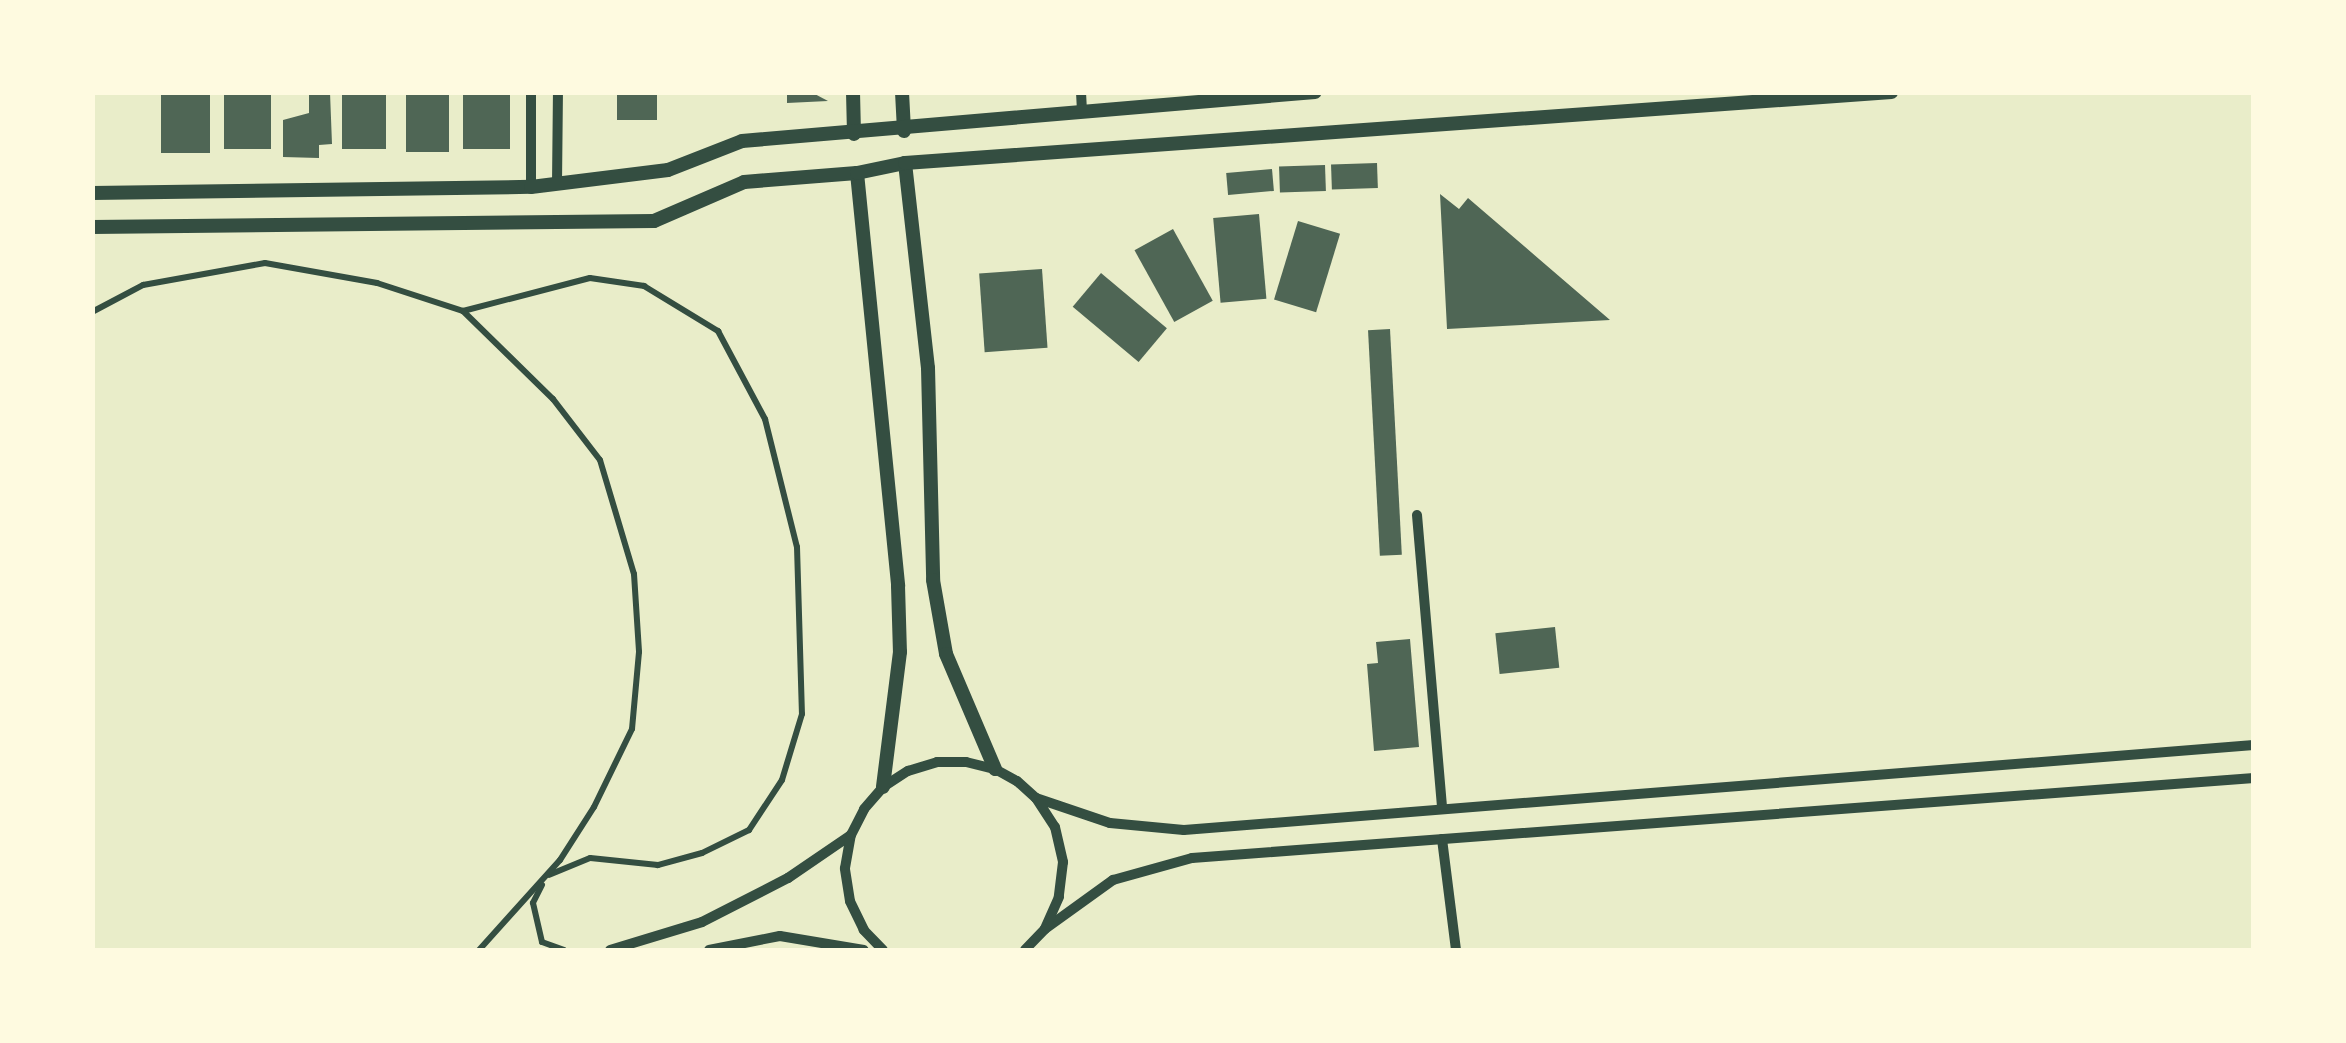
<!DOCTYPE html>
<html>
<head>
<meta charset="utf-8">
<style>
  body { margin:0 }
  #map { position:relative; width:2346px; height:1043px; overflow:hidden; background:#e9edc9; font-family:"Open Sans",sans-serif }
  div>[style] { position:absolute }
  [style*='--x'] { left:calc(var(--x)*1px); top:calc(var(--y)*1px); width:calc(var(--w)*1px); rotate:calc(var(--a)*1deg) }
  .building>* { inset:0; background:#4f6655; transform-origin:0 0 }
  .service>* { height:6px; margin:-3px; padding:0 3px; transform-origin:3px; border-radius:3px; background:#344e41 }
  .minor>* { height:10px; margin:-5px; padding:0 5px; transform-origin:5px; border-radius:5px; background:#344e41 }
  .tertiary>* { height:14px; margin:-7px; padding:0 7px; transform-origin:7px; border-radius:7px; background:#344e41 }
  span { translate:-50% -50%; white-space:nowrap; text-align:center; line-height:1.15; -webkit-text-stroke:10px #fefae0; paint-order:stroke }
  .frame { position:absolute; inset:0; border:95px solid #fefae0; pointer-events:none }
</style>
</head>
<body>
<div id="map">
  <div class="building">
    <div style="left:161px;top:92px;width:49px;height:61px"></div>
    <div style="left:224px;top:92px;width:47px;height:57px"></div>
    <div style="clip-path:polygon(309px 92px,330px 92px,332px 144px,319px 145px,319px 158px,283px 157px,283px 120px,309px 113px)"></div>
    <div style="left:342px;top:92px;width:44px;height:57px"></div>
    <div style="left:406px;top:92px;width:43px;height:60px"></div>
    <div style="left:463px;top:92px;width:47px;height:57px"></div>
    <div style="left:617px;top:92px;width:40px;height:28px"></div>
    <div style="clip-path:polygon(787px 92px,811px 92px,828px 101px,787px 103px)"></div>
    <div style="left:1377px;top:163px;width:25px;height:46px;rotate:88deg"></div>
    <div style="left:1325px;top:165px;width:26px;height:46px;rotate:88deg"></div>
    <div style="left:1272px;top:169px;width:22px;height:46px;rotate:85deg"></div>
    <div style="clip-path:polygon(1440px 194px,1459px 209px,1468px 198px,1610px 320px,1447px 329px)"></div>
    <div style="left:1259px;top:214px;width:85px;height:46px;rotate:85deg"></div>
    <div style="left:1298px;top:221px;width:44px;height:82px;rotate:17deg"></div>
    <div style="left:1173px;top:229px;width:82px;height:44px;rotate:61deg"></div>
    <div style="left:1042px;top:269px;width:79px;height:63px;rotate:86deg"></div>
    <div style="left:1101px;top:273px;width:86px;height:44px;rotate:40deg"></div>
    <div style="left:1390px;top:329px;width:226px;height:22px;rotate:87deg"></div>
    <div style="left:1555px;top:627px;width:41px;height:60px;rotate:84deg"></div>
    <div style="clip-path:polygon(1410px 639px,1419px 747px,1374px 751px,1367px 664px,1378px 663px,1376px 642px)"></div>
  </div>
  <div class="service">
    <div style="--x:463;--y:311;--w:131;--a:-14.6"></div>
    <div style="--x:590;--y:278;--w:55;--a:8.4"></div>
    <div style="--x:644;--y:286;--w:87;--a:31.3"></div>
    <div style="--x:718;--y:331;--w:100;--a:61.9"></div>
    <div style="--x:765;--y:419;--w:132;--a:76"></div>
    <div style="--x:797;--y:547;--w:167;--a:88.3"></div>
    <div style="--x:802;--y:714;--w:69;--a:106.9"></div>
    <div style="--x:782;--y:780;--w:60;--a:123.4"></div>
    <div style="--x:749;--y:830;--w:52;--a:153.9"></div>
    <div style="--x:702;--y:853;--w:46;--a:164.7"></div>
    <div style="--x:658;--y:865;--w:68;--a:-174.1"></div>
    <div style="--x:590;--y:858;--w:44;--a:157.5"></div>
    <div style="--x:92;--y:312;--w:58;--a:-27.9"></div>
    <div style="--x:143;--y:285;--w:124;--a:-10.2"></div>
    <div style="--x:265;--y:263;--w:114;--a:10.1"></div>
    <div style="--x:377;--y:283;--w:90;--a:18"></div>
    <div style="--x:463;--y:311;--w:126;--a:44.4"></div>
    <div style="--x:553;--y:399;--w:77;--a:52.4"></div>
    <div style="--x:600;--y:460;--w:119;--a:73.4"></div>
    <div style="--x:634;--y:574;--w:78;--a:86.3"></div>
    <div style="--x:639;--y:652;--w:77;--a:95.2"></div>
    <div style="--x:632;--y:729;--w:87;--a:116"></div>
    <div style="--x:594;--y:807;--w:63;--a:122.7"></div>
    <div style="--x:560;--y:860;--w:121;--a:132"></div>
    <div style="--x:542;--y:885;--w:20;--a:117"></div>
    <div style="--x:533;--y:903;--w:40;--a:77"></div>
    <div style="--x:542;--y:942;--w:23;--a:20"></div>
  </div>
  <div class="minor">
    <div style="--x:531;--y:92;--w:95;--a:90"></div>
    <div style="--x:1081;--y:92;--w:19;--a:87"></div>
    <div style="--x:557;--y:184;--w:92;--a:-89.4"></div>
    <div style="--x:1417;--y:515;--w:295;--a:85.1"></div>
    <div style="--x:1036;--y:798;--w:78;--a:18.7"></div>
    <div style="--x:1110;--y:823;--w:74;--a:5.4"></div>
    <div style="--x:1184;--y:830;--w:1073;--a:-4.54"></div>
    <div style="--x:1442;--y:839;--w:112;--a:82.8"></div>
    <div style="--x:1045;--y:929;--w:84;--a:-35.8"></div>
    <div style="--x:1113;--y:880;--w:82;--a:-15.6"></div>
    <div style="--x:1192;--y:858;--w:1065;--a:-4.31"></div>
    <div style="--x:610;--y:950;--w:96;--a:-16.9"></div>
    <div style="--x:702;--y:922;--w:97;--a:-27.1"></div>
    <div style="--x:788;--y:878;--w:76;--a:-34.3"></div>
    <div style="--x:709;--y:950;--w:72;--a:-11.2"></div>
    <div style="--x:780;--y:936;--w:85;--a:9.5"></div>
    <div style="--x:883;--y:950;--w:28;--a:-134"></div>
    <div style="--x:864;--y:930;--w:32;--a:-116"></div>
    <div style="--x:850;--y:901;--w:33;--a:-99"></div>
    <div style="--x:845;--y:868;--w:34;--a:-80"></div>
    <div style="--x:851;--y:835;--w:29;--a:-63"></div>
    <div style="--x:864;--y:809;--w:29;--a:-49"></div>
    <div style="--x:883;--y:787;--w:30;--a:-33"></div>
    <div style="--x:908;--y:771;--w:30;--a:-17"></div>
    <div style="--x:937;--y:762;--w:29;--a:0"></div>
    <div style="--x:966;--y:762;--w:30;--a:14"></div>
    <div style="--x:995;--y:769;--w:25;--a:29"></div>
    <div style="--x:1017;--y:781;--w:25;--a:42"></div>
    <div style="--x:1036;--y:798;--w:35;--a:57"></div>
    <div style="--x:1055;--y:827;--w:36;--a:77"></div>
    <div style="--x:1063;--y:862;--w:35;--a:97"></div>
    <div style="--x:1059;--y:897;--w:35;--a:114"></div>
    <div style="--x:1045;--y:929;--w:29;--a:134"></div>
  </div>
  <div class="tertiary">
    <div style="--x:853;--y:92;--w:42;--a:88.6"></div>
    <div style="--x:902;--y:92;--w:39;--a:87"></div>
    <div style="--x:905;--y:163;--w:206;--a:83.6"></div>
    <div style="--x:928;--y:368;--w:212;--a:88.6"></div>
    <div style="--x:933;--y:580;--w:75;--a:80"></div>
    <div style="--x:946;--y:654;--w:125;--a:66.9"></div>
    <div style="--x:857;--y:173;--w:415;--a:84.3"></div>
    <div style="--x:898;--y:586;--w:66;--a:88.3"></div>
    <div style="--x:900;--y:652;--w:136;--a:97.2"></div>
    <div style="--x:92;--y:193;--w:439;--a:-0.8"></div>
    <div style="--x:531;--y:187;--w:138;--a:-7.1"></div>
    <div style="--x:668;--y:170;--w:79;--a:-21.4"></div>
    <div style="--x:742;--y:141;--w:575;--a:-4.89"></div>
    <div style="--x:92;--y:227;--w:562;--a:-0.61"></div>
    <div style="--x:654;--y:221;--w:98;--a:-23.4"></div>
    <div style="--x:744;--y:182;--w:113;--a:-4.6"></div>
    <div style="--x:857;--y:173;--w:49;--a:-11.8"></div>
    <div style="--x:905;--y:163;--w:989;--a:-4.12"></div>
  </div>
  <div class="frame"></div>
</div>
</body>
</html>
